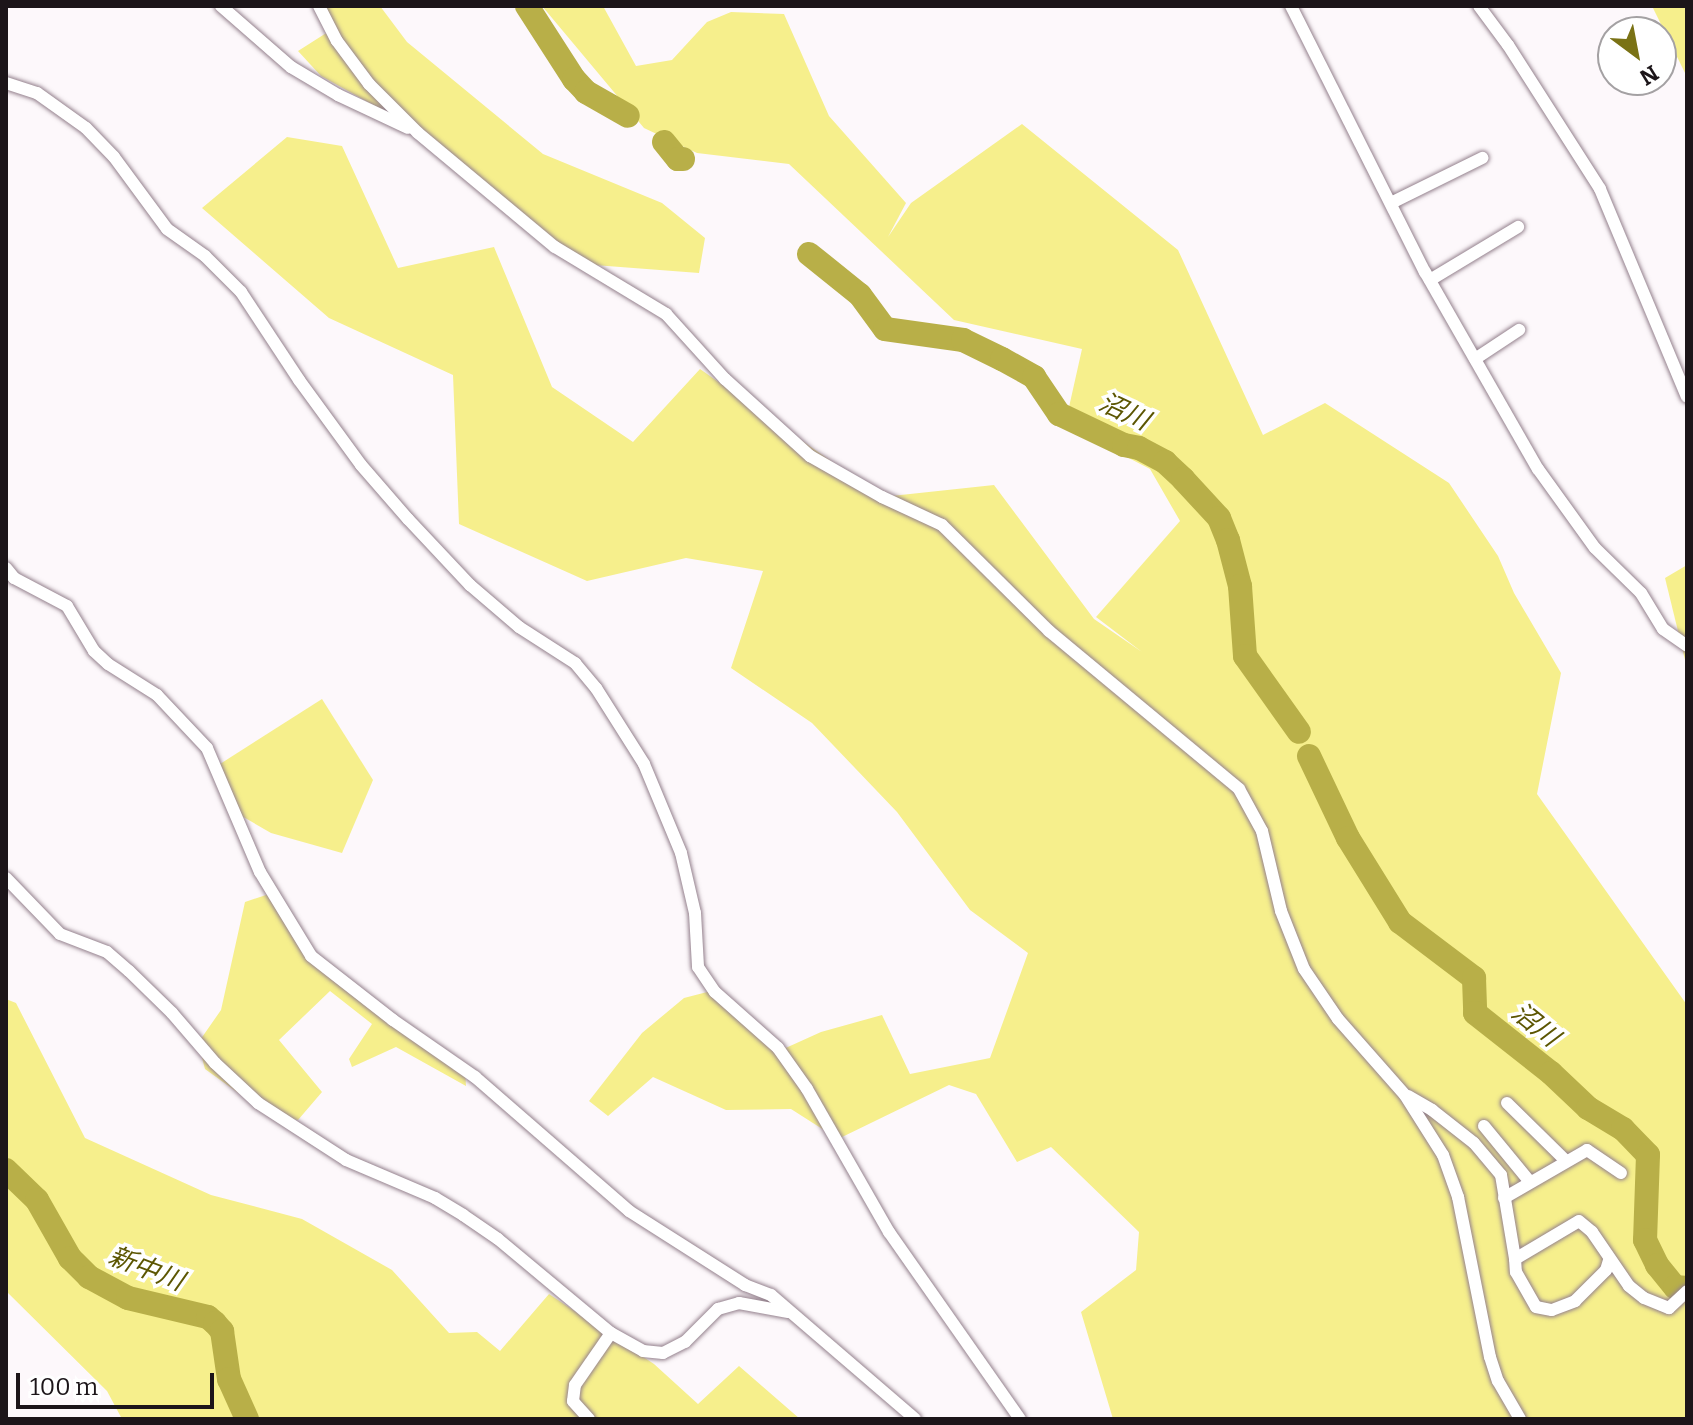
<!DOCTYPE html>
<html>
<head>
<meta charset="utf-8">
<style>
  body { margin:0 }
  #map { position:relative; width:1693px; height:1425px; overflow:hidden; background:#fdf8fb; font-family:Bitter,"Noto Sans JP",serif }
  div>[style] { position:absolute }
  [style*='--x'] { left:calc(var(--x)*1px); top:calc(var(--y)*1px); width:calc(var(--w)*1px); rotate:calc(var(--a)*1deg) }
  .green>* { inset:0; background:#f6ef8c }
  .river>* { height:24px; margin:-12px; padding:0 12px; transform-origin:12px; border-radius:12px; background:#b8af48 }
  .roads { filter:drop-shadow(0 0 2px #94818d) drop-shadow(0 0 2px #94818d) }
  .street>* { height:12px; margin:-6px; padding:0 6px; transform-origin:6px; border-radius:6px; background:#fff }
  span { translate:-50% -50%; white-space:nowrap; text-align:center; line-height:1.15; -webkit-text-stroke:7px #fff; paint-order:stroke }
  .water-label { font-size:26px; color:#5c5602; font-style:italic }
  .frame { position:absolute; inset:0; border:8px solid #1c1519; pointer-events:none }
  .north { position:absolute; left:1597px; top:16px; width:80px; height:80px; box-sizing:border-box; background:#fff; border:2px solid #a4a1a3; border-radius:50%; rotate:148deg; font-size:22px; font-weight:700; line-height:32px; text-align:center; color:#1c1519 }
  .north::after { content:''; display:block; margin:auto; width:28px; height:36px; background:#7a7215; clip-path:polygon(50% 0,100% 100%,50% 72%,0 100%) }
  .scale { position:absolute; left:16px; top:1373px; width:198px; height:36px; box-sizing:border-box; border:4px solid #1c1519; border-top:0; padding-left:10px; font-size:24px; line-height:28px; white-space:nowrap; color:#1c1519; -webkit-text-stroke:6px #fff; paint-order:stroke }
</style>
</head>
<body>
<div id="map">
  <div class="green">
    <div style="clip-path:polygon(317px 6px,380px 6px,407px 42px,543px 154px,662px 203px,705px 238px,699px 273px,581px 264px,411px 126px,321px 76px,298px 51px,331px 30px)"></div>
    <div style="clip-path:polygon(542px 6px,603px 6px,636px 66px,672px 60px,707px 22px,731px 12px,784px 14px,829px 116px,906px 203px,888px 237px,911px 203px,1022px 124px,1178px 250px,1263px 435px,1325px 403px,1449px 483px,1498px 556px,1514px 593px,1561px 673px,1537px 794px,1687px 1005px,1687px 1419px,1113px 1419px,1081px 1312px,1136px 1270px,1139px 1232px,1051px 1147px,1017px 1162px,976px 1094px,949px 1085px,838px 1139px,791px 1109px,726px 1110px,653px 1077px,608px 1116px,589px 1101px,642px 1033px,684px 998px,711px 991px,779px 1051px,821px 1032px,882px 1015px,910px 1074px,990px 1058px,1028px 953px,970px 910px,897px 812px,812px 723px,731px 668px,763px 571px,686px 558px,587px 581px,459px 524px,453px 375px,329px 318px,202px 208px,287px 137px,342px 146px,398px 268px,494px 247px,552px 387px,633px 442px,700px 369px,882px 497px,994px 485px,1094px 619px,1142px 652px,1096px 617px,1180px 521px,1150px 469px,1065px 425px,1082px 349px,954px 320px,789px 164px,697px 153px,644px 128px)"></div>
    <div style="clip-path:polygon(1652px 6px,1687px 6px,1687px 77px)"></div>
    <div style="clip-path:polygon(1687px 565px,1687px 668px,1665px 578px)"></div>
    <div style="clip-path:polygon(322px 699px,373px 780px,342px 853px,271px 833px,240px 815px,220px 764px)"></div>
    <div style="clip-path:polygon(269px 894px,311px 956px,465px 1069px,466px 1086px,396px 1047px,352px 1067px,349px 1059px,372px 1024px,330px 991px,279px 1040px,322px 1092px,298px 1120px,269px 1115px,205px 1069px,198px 1043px,221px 1010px,245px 902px)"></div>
    <div style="clip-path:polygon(6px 999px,16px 1003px,85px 1138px,211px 1195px,302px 1219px,392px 1270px,449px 1333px,477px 1332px,500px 1351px,549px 1294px,654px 1364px,698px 1404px,739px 1366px,800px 1419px,122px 1419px,107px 1391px,6px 1291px)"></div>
  </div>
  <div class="river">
    <div style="--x:527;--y:6;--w:87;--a:57.2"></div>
    <div style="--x:574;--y:79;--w:18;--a:47"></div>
    <div style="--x:586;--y:92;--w:48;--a:29.7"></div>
    <div style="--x:664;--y:142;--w:22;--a:51"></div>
    <div style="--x:678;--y:159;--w:5;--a:0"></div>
    <div style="--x:809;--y:254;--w:65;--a:38.8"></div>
    <div style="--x:860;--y:295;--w:42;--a:53.7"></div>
    <div style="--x:885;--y:329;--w:79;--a:8"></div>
    <div style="--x:963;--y:340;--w:43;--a:26"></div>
    <div style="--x:1002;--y:359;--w:37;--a:29"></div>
    <div style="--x:1034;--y:377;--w:45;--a:56"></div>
    <div style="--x:1059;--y:414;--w:72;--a:25.5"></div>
    <div style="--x:1124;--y:445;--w:15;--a:11"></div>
    <div style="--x:1139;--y:448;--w:30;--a:28"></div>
    <div style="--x:1165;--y:462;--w:25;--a:43"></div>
    <div style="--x:1183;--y:479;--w:53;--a:47.3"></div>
    <div style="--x:1219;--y:518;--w:24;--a:68"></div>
    <div style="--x:1228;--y:540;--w:48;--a:75.4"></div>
    <div style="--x:1240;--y:586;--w:70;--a:85.9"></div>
    <div style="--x:1245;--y:656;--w:93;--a:54.6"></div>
    <div style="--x:1309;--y:756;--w:91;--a:64.6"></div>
    <div style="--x:1348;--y:838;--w:99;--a:58.2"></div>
    <div style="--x:1400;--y:922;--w:93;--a:37.1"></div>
    <div style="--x:1474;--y:978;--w:35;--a:88"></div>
    <div style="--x:1475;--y:1013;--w:97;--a:38.3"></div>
    <div style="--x:1551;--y:1073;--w:51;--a:43.4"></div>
    <div style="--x:1588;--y:1108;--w:41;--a:31"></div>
    <div style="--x:1623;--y:1129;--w:36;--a:46"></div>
    <div style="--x:1648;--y:1155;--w:85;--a:92"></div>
    <div style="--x:1645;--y:1240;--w:28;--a:64"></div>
    <div style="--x:1657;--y:1265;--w:28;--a:51"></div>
    <div style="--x:1675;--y:1287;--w:12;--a:5"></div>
    <div style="--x:6;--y:1170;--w:43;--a:44.1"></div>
    <div style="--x:37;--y:1200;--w:67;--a:60.4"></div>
    <div style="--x:70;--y:1258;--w:27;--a:45"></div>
    <div style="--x:89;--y:1277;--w:44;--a:28.3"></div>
    <div style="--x:128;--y:1298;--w:82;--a:13.4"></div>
    <div style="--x:208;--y:1317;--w:9;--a:41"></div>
    <div style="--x:215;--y:1323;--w:11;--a:49"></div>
    <div style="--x:222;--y:1331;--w:49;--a:81.7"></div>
    <div style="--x:229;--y:1379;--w:44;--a:65.8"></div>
  </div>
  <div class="roads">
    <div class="street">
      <div style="--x:221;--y:6;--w:93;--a:41.1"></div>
      <div style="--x:291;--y:67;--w:55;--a:30.8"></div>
      <div style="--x:338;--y:95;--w:77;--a:25.2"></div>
      <div style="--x:319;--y:6;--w:39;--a:63"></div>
      <div style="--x:337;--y:41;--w:54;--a:53.3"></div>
      <div style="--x:369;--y:84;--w:69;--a:45"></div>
      <div style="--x:418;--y:133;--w:178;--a:39.8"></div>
      <div style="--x:555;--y:247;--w:130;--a:31.1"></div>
      <div style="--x:666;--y:314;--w:88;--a:47.8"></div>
      <div style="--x:725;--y:379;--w:115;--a:42.2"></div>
      <div style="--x:810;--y:456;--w:83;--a:29.7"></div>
      <div style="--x:882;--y:497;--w:66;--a:25"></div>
      <div style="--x:942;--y:525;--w:151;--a:44.7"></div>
      <div style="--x:1049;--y:631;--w:247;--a:39.7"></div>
      <div style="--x:1239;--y:789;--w:48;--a:61.3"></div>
      <div style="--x:1262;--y:831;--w:82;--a:76.6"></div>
      <div style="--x:1281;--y:911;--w:62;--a:68.4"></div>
      <div style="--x:1304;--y:969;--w:60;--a:55.8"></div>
      <div style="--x:1338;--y:1019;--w:101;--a:48.6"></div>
      <div style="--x:1405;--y:1095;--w:71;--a:57.7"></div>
      <div style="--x:1443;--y:1155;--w:45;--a:70.3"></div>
      <div style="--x:1458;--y:1197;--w:163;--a:78.7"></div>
      <div style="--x:1490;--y:1357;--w:25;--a:72"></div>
      <div style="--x:1498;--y:1381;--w:44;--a:59.9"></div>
      <div style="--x:1291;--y:6;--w:298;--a:63.3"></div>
      <div style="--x:1425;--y:272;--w:227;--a:60.2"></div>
      <div style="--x:1538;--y:469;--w:97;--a:54.2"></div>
      <div style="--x:1595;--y:548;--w:64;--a:44.4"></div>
      <div style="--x:1641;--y:593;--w:42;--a:58.6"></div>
      <div style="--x:1663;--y:629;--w:29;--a:35"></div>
      <div style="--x:1479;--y:6;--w:49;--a:53.4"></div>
      <div style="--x:1508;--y:45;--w:171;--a:57.4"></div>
      <div style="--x:1600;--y:189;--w:225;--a:67.3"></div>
      <div style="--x:6;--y:83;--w:33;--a:18"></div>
      <div style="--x:37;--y:93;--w:60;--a:35.5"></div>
      <div style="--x:86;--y:128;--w:40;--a:46"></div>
      <div style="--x:114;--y:157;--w:89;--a:53.6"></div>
      <div style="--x:167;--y:229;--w:47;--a:35.4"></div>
      <div style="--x:205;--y:256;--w:51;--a:45"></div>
      <div style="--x:241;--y:292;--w:105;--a:56.6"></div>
      <div style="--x:299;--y:380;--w:105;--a:53.9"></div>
      <div style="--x:361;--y:465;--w:72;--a:49"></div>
      <div style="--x:408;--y:519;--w:91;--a:46.8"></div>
      <div style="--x:470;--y:585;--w:65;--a:40.6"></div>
      <div style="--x:519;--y:627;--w:67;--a:32.7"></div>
      <div style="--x:575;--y:663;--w:33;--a:50"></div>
      <div style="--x:596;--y:688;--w:90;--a:57.7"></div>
      <div style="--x:644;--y:764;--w:96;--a:67.4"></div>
      <div style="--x:681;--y:853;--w:62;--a:76.9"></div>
      <div style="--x:695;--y:913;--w:54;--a:86.8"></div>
      <div style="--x:698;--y:967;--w:30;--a:56"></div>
      <div style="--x:715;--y:992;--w:84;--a:41.6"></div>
      <div style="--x:778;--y:1048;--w:50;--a:54.7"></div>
      <div style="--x:807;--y:1089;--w:165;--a:60.2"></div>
      <div style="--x:889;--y:1232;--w:228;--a:55"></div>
      <div style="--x:1391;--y:203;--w:102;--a:-26.3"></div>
      <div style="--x:1430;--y:280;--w:103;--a:-31.1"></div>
      <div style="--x:1475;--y:359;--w:53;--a:-33.4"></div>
      <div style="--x:6;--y:568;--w:13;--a:51"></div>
      <div style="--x:14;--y:578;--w:60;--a:27.8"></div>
      <div style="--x:67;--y:606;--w:52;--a:59"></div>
      <div style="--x:94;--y:651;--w:19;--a:43"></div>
      <div style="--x:108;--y:664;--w:58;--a:32.3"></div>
      <div style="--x:157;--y:695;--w:73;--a:46.7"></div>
      <div style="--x:207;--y:748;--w:135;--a:66.9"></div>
      <div style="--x:260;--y:872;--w:98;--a:58.7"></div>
      <div style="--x:311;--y:956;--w:104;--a:38"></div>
      <div style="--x:393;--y:1020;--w:100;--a:34.8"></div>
      <div style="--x:475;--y:1077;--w:204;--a:41"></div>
      <div style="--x:629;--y:1211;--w:138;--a:32.5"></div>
      <div style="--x:745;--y:1285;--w:28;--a:21"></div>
      <div style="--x:771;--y:1295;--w:190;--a:40.7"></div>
      <div style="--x:6;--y:878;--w:78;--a:46"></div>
      <div style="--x:60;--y:934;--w:50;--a:21"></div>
      <div style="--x:107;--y:952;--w:29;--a:41"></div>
      <div style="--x:129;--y:971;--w:60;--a:44.3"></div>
      <div style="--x:172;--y:1013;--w:66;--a:49.3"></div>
      <div style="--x:215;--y:1063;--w:59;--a:42.9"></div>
      <div style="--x:258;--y:1103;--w:105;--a:32.9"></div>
      <div style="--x:346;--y:1160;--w:97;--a:23.1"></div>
      <div style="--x:435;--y:1198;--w:33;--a:31"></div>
      <div style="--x:463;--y:1215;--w:42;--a:34.4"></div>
      <div style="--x:498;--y:1239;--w:147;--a:39.8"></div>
      <div style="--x:611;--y:1333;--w:37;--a:29"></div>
      <div style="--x:643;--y:1351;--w:20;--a:6"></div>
      <div style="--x:663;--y:1353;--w:25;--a:-27"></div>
      <div style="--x:685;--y:1342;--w:47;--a:-45"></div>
      <div style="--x:718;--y:1309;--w:22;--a:-16"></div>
      <div style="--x:739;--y:1303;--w:50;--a:10.4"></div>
      <div style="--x:1408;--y:1096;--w:28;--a:30"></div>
      <div style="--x:1432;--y:1110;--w:53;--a:38.2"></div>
      <div style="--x:1474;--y:1143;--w:42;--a:49.8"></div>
      <div style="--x:1501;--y:1175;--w:85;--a:80.5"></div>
      <div style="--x:1515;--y:1259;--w:74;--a:-30.7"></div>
      <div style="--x:1579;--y:1221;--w:17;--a:40"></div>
      <div style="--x:1592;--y:1232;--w:65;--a:55.6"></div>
      <div style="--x:1629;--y:1286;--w:19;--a:39"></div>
      <div style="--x:1644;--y:1298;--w:27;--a:22"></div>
      <div style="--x:1669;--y:1308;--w:25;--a:-43"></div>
      <div style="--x:1507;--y:1103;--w:81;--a:44.5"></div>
      <div style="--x:1484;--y:1126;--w:72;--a:50.6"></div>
      <div style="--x:1504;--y:1198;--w:96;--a:-30"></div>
      <div style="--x:1587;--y:1150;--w:41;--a:34.1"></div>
      <div style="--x:1515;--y:1259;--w:13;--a:86"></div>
      <div style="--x:1516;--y:1272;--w:40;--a:60.3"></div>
      <div style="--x:1536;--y:1307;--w:16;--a:11"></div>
      <div style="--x:1552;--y:1310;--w:25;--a:-21"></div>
      <div style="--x:1575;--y:1301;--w:44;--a:-45"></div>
      <div style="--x:1606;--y:1270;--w:10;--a:-73"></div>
      <div style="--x:589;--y:1419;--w:24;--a:-132"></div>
      <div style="--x:573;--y:1401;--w:16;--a:-83"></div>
      <div style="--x:575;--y:1385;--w:63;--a:-55.3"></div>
    </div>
  </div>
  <div class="water-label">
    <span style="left:1124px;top:412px;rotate:25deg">沼川</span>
    <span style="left:1535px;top:1025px;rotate:39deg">沼川</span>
    <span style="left:146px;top:1269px;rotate:21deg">新中川</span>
  </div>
  <div class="frame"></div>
  <div class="north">N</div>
  <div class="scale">100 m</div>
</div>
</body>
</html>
